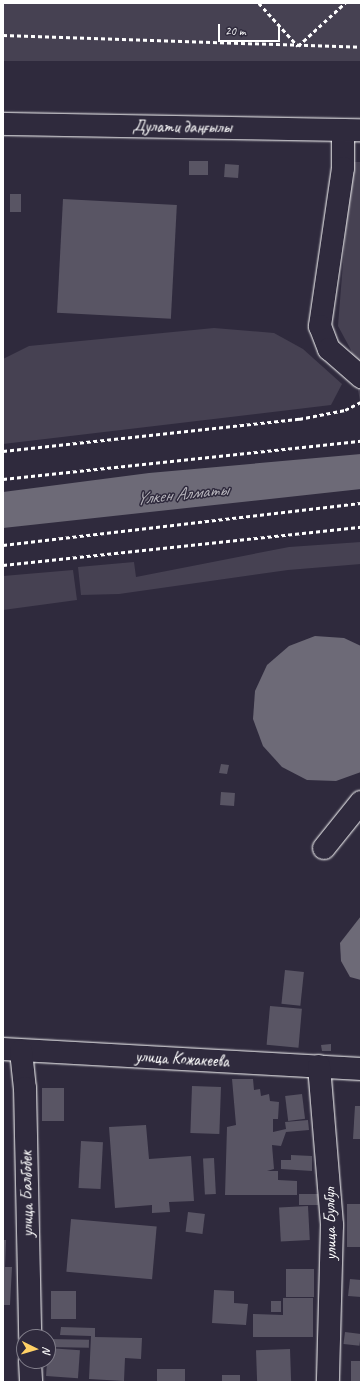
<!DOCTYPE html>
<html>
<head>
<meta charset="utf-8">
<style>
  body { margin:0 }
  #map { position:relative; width:364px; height:1385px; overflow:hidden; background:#2f2a3d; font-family:Caveat,sans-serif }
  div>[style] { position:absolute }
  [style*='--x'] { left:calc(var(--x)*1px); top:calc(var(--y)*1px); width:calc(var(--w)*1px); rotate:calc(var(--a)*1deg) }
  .green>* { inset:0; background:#464152; transform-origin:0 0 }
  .water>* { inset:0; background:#6d6a77 }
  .building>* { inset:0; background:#595564; transform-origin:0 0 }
  .path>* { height:2.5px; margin-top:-1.25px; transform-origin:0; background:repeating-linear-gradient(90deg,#fff 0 4px,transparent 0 7px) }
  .roads { filter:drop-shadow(0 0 1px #fff) drop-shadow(0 0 1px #fff) }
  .minor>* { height:22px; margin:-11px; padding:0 11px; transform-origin:11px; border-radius:11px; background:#2f2a3d }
  .major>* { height:22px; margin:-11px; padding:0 11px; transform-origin:11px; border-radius:11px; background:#2f2a3d }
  span { translate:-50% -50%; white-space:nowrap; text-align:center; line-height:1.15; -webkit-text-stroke:3px #2f2a3d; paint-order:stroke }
  .street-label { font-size:17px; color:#fff }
  .water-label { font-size:18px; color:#b6b4bb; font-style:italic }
  .frame { position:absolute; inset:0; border:4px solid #fff; pointer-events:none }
  .north { position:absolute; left:16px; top:1329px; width:40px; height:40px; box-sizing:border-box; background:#2f2a3d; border:1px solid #827f8b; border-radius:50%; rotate:95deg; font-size:11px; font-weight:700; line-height:16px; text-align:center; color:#fff }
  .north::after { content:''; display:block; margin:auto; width:14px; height:18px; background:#ffd166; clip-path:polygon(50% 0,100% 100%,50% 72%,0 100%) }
  .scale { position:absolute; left:218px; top:24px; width:62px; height:18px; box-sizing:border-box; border:2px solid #fff; border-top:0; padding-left:5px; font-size:12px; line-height:14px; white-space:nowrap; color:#fff; -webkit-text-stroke:3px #2f2a3d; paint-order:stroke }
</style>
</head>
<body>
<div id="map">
  <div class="green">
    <div style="left:3px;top:3px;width:358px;height:58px"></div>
    <div style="clip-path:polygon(351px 162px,361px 162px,361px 407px,351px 350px,338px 326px)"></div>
    <div style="clip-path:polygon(214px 328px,274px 333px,303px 349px,342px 384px,331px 405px,3px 444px,3px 359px,29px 346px)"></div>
    <div style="clip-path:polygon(361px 542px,361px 564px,288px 570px,119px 594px,81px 595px,78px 567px,134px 562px,136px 577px,289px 547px)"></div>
    <div style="clip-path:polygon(73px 570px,77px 600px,3px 610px,3px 576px)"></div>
  </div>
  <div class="water">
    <div style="clip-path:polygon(361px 454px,361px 489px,3px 528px,3px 492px,149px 473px)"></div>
    <div style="clip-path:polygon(315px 636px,344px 638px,361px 646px,361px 772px,336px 781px,307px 780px,282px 767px,263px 746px,253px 719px,255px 691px,267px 665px,289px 646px)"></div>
    <div style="clip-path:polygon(361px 916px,361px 980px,350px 977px,341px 961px,340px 943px)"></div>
  </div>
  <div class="building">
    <div style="left:189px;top:161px;width:19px;height:14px"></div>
    <div style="left:225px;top:164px;width:14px;height:13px;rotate:4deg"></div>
    <div style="left:10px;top:194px;width:11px;height:18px"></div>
    <div style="left:63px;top:199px;width:114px;height:114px;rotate:3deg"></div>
    <div style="clip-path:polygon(221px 764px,229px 765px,227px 774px,219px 773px)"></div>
    <div style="left:221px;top:792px;width:14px;height:13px;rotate:4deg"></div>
    <div style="left:285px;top:970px;width:19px;height:34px;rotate:6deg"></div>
    <div style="left:270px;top:1006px;width:32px;height:39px;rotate:5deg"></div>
    <div style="clip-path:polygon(331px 1044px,331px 1051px,322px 1051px,321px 1045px)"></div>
    <div style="clip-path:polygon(232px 1079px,253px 1079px,254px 1090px,260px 1089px,261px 1096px,269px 1094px,270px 1101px,279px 1102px,278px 1119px,273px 1119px,273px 1132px,286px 1129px,285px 1122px,308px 1120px,309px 1130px,286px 1132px,281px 1146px,272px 1145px,274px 1169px,267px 1171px,278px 1171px,278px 1180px,297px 1181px,297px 1195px,225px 1195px,227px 1127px,236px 1125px)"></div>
    <div style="left:192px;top:1086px;width:29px;height:47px;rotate:2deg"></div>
    <div style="left:42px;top:1088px;width:22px;height:33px"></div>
    <div style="left:302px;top:1094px;width:25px;height:17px;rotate:83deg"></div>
    <div style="clip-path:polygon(355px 1106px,361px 1106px,361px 1139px,353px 1139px)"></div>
    <div style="clip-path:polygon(146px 1125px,149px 1159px,191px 1156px,194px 1201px,169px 1202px,170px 1212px,152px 1213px,152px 1205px,115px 1208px,109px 1127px)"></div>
    <div style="left:81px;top:1141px;width:22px;height:47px;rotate:3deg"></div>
    <div style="clip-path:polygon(291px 1155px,312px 1156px,312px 1171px,281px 1169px,281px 1160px,291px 1160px)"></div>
    <div style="left:214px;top:1158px;width:36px;height:11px;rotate:87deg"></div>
    <div style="left:299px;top:1194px;width:19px;height:11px"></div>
    <div style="left:347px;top:1204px;width:14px;height:43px"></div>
    <div style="left:308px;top:1206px;width:34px;height:29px;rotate:87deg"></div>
    <div style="left:188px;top:1212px;width:17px;height:20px;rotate:7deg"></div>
    <div style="left:71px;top:1219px;width:86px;height:53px;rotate:5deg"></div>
    <div style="clip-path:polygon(3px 1240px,6px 1240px,5px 1267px,12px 1267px,10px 1305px,3px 1305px)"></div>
    <div style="left:286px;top:1269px;width:28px;height:28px"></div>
    <div style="clip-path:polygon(350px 1279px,361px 1280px,361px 1297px,348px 1296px)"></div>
    <div style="clip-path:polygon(214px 1290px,234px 1291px,234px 1303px,248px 1304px,246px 1325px,212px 1323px)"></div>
    <div style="left:51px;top:1291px;width:25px;height:28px"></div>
    <div style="clip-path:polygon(283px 1298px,313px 1298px,313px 1337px,253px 1337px,253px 1314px,283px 1315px)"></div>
    <div style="left:271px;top:1301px;width:10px;height:11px"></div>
    <div style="clip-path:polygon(61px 1327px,95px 1328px,95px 1337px,142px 1338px,141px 1359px,125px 1358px,124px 1381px,89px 1379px,91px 1336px,60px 1335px)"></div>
    <div style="left:345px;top:1332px;width:16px;height:12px;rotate:7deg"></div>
    <div style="left:48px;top:1339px;width:41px;height:8px;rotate:1deg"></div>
    <div style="left:48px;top:1348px;width:32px;height:28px;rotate:4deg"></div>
    <div style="left:290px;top:1349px;width:33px;height:34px;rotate:88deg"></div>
    <div style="left:361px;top:1361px;width:21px;height:10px;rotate:90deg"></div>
    <div style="left:157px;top:1369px;width:28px;height:12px"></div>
    <div style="left:222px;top:1375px;width:18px;height:7px"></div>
  </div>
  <div class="path">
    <div style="--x:259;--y:3;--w:58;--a:47.8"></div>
    <div style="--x:298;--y:46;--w:64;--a:-42.5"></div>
    <div style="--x:3;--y:35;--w:358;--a:1.9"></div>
    <div style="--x:3;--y:451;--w:298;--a:-6.2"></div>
    <div style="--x:299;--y:419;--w:47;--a:-11.1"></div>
    <div style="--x:345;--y:410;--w:18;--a:-27"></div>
    <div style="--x:3;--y:479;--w:360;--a:-6.1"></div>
    <div style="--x:3;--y:545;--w:360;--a:-6.7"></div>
    <div style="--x:3;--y:565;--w:360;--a:-6.1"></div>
  </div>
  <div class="roads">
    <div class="minor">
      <div style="--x:343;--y:130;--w:38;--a:90"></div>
      <div style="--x:343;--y:168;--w:160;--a:98.3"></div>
      <div style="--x:320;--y:326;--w:25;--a:69"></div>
      <div style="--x:329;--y:349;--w:43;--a:41.2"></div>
      <div style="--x:324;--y:848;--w:59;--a:-51.2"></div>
      <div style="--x:3;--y:1049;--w:359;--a:3.2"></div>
      <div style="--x:21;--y:1051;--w:37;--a:84"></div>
      <div style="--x:25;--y:1088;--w:249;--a:88.8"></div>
      <div style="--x:319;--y:1066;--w:160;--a:85.3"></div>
      <div style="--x:332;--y:1225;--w:157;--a:91.5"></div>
      <div style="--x:30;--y:1361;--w:21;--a:87"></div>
    </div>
    <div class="major">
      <div style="--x:3;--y:124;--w:358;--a:1"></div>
    </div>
  </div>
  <div class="street-label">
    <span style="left:182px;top:127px;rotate:1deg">Дулати даңғылы</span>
    <span style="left:182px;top:1059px;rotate:3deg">улица Кожакеева</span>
    <span style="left:27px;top:1194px;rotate:-91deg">улица Балбобек</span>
    <span style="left:330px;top:1224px;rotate:-91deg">улица Булбул</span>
  </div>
  <div class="water-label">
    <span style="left:182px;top:494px;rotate:-6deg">Үлкен Алматы</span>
  </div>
  <div class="frame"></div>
  <div class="north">N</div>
  <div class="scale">20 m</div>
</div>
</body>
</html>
